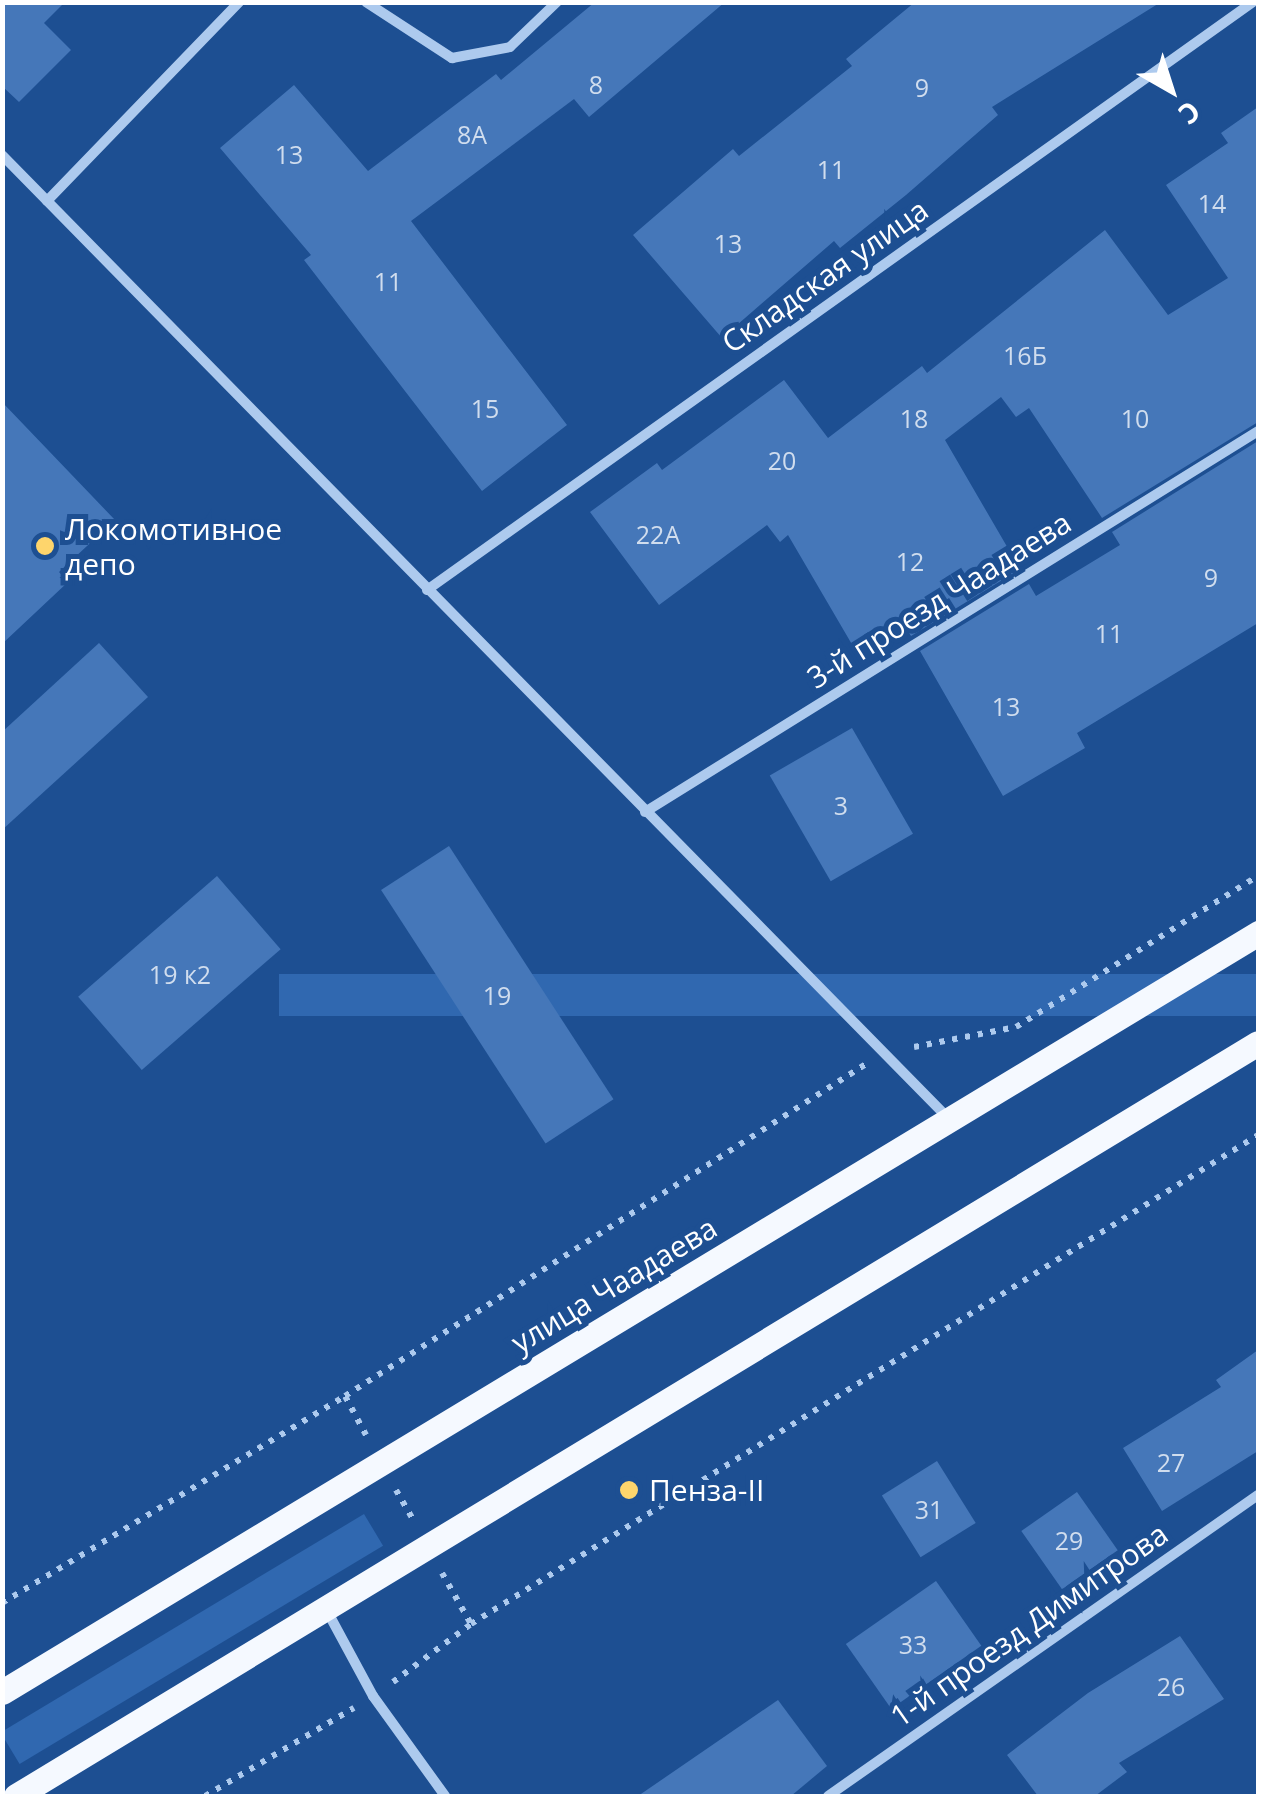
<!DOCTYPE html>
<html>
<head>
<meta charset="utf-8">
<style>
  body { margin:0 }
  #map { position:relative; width:1261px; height:1799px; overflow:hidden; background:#1d4f92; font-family:"Open Sans",sans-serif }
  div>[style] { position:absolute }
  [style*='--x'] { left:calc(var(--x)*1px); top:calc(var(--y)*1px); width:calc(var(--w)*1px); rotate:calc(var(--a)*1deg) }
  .green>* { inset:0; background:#3068b0; transform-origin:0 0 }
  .building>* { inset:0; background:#4577b9; transform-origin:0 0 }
  .path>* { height:6px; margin-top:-3px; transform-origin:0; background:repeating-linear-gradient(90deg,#adcaee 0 5px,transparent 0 13px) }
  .minor>* { height:10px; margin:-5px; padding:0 5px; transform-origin:5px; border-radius:5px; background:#adcaee }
  .primary>* { height:25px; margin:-12.5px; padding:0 12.5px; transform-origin:12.5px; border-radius:12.5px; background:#f5f9ff }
  .dots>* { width:28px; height:28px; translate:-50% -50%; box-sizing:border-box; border:5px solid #1d4f92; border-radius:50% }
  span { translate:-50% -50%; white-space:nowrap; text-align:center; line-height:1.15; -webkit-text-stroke:10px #1d4f92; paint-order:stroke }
  .number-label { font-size:25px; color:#d0ddee }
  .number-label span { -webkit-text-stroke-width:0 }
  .street-label { font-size:30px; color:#fff }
  .poi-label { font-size:30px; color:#fff }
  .left { translate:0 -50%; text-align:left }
  .frame { position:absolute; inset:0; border:5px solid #fff; pointer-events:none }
  .north { position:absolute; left:1121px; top:40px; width:100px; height:100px; -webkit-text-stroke:8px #1d4f92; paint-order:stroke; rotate:141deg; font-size:28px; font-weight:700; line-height:40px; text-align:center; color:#fff }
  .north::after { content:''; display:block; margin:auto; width:35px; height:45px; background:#fff; clip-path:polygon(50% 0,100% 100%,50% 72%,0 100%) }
</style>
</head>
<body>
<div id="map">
  <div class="green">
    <div style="left:1258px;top:974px;width:42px;height:979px;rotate:90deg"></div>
    <div style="left:364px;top:1514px;width:37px;height:424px;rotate:59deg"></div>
  </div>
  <div class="building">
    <div style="clip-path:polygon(2px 2px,65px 2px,44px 23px,71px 50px,19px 102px,2px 86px)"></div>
    <div style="clip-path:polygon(595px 2px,725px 2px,589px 117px,574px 99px,411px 221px,567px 425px,482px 491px,304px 260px,311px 255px,220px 148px,294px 85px,368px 171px,496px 74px,501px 80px)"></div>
    <div style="clip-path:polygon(915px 2px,1161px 2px,992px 107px,998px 115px,906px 195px,840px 248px,834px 241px,722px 338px,633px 235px,733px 149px,739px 156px,852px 66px,846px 59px)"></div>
    <div style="clip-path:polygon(1258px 107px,1258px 422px,1102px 518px,1029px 408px,1016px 417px,1001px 397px,945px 440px,1020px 569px,911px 636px,905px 626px,857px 653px,788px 535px,780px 542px,767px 525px,659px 605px,590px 512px,657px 463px,662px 470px,784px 380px,828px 438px,922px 366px,927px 373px,1105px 230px,1168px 315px,1228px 278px,1166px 185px,1228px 143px,1221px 133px)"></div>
    <div style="clip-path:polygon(2px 402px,115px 520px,59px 572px,68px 582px,2px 644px)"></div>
    <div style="clip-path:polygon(1258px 441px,1258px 623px,1077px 733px,1085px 748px,1003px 796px,920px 651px,1029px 584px,1036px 596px,1120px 545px,1112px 532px)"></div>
    <div style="clip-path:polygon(99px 643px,148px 697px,2px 830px,2px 732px)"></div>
    <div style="left:852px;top:728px;width:122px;height:95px;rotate:60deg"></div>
    <div style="left:449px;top:846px;width:302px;height:81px;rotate:57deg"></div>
    <div style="left:217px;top:876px;width:97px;height:184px;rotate:49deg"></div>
    <div style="clip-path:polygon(1258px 1350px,1258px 1451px,1162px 1511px,1123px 1448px,1221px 1387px,1216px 1380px)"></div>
    <div style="left:937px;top:1461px;width:73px;height:65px;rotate:58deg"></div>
    <div style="left:1077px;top:1492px;width:71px;height:68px;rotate:55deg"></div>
    <div style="left:936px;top:1581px;width:79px;height:110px;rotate:55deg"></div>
    <div style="clip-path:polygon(1180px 1636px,1224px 1699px,1119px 1763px,1127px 1772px,1095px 1796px,1038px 1796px,1007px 1755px,1088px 1693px)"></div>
    <div style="clip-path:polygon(778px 1700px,827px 1766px,791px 1796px,638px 1796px)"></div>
  </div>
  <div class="path">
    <div style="--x:914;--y:1047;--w:104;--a:-11.1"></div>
    <div style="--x:1016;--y:1027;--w:285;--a:-32"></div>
    <div style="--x:366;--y:1435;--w:44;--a:-118.3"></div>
    <div style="--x:345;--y:1396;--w:618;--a:-32.51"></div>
    <div style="--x:396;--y:1490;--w:32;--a:60"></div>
    <div style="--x:442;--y:1573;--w:59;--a:60.4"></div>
    <div style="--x:2;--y:1603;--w:401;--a:-31.1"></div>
    <div style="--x:393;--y:1682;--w:97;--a:-36.6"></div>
    <div style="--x:471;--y:1624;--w:927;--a:-31.85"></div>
    <div style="--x:205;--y:1796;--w:173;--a:-30.6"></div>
  </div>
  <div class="minor">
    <div style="--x:366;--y:2;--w:103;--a:33.1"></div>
    <div style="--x:452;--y:58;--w:59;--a:-10.7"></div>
    <div style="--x:510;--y:47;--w:65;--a:-43.8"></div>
    <div style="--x:2;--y:155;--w:1351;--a:45.51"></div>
    <div style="--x:47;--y:201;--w:277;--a:-46"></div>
    <div style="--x:427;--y:590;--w:1014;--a:-35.45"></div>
    <div style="--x:645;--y:812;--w:722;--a:-31.86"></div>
    <div style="--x:326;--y:1609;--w:99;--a:61.6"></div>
    <div style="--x:373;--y:1696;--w:123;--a:54.2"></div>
    <div style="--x:828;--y:1796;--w:525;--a:-34.99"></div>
  </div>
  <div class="primary">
    <div style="--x:2;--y:1692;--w:1468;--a:-31.14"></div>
    <div style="--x:16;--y:1796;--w:1452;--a:-31.23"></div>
  </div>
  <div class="dots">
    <div style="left:45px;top:546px;background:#fed56c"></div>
    <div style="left:629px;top:1490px;background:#fed56c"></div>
  </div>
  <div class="number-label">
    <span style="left:596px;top:84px">8</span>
    <span style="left:922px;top:87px">9</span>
    <span style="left:472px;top:134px">8А</span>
    <span style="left:289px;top:154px">13</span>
    <span style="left:831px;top:169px">11</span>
    <span style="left:1212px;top:203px">14</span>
    <span style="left:728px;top:243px">13</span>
    <span style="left:388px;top:281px">11</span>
    <span style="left:1025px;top:355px">16Б</span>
    <span style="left:485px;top:408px">15</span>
    <span style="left:914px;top:418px">18</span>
    <span style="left:1135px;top:418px">10</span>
    <span style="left:782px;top:460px">20</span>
    <span style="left:658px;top:534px">22А</span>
    <span style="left:910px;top:561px">12</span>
    <span style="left:1211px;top:577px">9</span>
    <span style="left:1109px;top:633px">11</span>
    <span style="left:1006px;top:706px">13</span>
    <span style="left:841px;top:805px">3</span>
    <span style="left:180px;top:974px">19 к2</span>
    <span style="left:497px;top:995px">19</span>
    <span style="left:1171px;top:1462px">27</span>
    <span style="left:929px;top:1509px">31</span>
    <span style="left:1069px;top:1540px">29</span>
    <span style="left:913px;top:1644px">33</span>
    <span style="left:1171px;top:1686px">26</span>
  </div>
  <div class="street-label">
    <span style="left:825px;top:276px;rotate:-35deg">Складская улица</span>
    <span style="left:939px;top:600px;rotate:-32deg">3-й проезд Чаадаева</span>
    <span style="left:614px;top:1285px;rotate:-31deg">улица Чаадаева</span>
    <span style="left:1029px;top:1625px;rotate:-35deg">1-й проезд Димитрова</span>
  </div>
  <div class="poi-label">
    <span class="left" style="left:65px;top:546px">Локомотивное<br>депо</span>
    <span class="left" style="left:649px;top:1490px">Пенза-II</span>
  </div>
  <div class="frame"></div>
  <div class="north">С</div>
</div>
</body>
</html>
